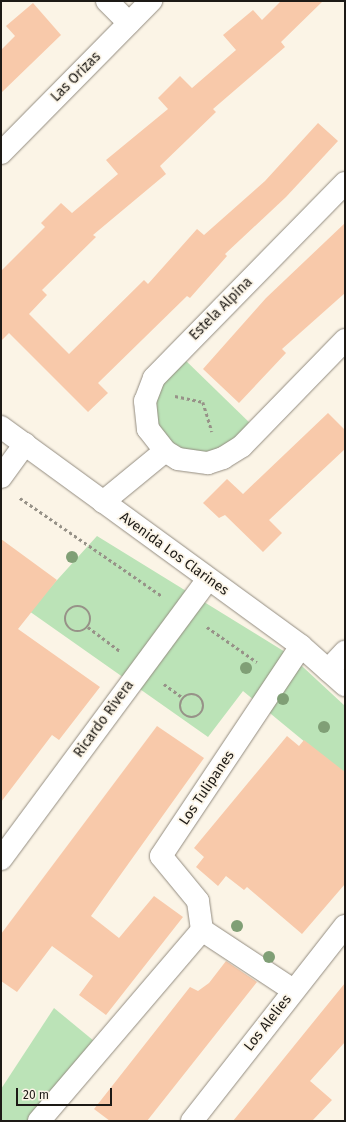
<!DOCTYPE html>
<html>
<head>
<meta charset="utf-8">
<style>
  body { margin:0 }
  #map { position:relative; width:346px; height:1122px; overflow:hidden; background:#fbf4e6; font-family:"Fira Sans",sans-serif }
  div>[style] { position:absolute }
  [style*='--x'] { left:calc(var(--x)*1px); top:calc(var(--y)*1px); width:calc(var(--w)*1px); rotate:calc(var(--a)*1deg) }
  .green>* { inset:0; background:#bbe3b7 }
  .building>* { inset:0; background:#f8c9aa }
  .path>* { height:2.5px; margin-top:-1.25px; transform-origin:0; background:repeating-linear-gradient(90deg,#979288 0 3px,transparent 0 6px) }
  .path>.ring { margin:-1.25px; padding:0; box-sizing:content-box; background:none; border:2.5px solid #979288; border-radius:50% }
  .roads { filter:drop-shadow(0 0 1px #938c80) drop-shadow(0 0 1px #938c80) }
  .minor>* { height:22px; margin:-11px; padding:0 11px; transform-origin:11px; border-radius:11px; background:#fff }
  .major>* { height:22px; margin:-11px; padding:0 11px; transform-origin:11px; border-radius:11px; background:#fff }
  .trees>* { width:12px; height:12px; margin:-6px; border-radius:50%; background:#809f76 }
  span { translate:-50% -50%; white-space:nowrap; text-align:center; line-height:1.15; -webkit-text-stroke:3.5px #fbf4e6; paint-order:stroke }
  .street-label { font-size:14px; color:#1d1a16 }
  .frame { position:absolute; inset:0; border:2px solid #1d1a16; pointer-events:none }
  .scale { position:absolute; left:16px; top:1088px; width:96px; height:18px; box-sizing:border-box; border:2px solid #1d1a16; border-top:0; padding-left:5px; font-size:12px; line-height:14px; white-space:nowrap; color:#1d1a16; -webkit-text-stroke:3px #fbf4e6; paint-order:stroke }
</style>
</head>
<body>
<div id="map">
  <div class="green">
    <div style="clip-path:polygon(181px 356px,254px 427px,233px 445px,192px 457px,158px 434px,153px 396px)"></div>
    <div style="clip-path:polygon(97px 536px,290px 655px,345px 706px,345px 775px,243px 691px,208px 737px,29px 611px)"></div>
    <div style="clip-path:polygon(54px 1008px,94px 1041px,31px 1121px,1px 1121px,1px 1089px)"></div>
  </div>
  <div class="building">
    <div style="clip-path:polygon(281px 1px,323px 1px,281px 42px,285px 47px,213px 109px,216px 112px,160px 166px,166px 174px,93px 235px,96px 237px,42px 290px,47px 295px,29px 314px,69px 354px,144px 280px,148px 284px,197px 229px,204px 235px,265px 181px,318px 123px,338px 141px,286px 197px,225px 254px,227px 256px,190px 298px,187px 296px,98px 383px,108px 393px,88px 412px,9px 333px,1px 341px,1px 271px,45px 227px,41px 223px,61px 203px,72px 213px,118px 174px,106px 160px,168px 109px,158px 98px,180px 76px,192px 88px,236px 50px,223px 35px,253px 10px,262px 20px)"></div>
    <div style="clip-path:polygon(33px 3px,61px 35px,1px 93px,1px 50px,15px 36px,6px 26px)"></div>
    <div style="clip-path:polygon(345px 223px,345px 293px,282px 349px,286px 353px,239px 403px,203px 369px,266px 298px)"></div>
    <div style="clip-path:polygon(328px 413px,345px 430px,345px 449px,269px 520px,282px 533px,263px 552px,225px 515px,219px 518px,203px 503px,227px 479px,243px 494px)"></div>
    <div style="clip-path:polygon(1px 539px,57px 580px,18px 629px,100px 687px,59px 740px,52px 735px,1px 802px)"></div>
    <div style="clip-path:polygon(157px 726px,204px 758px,91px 916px,119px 938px,154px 896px,183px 917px,106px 1015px,79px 995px,93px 976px,52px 946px,17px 992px,1px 981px,1px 934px)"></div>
    <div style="clip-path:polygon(287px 736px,299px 746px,304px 740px,345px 772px,345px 884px,302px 934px,247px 887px,244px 890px,226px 876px,218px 886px,196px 867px,204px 857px,194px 848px)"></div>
    <div style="clip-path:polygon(226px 961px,257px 982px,147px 1121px,110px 1121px,94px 1109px,190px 987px,198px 991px,209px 983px)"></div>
    <div style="clip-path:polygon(345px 983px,345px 1042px,310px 1081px,332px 1100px,312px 1121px,233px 1121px)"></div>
  </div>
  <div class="path">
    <div style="--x:175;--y:396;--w:29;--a:12"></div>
    <div style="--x:203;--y:402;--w:31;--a:73"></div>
    <div style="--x:20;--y:498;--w:173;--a:34.6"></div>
    <div class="ring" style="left:65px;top:606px;width:23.5px;height:23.5px"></div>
    <div style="--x:88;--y:627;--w:40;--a:37"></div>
    <div style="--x:207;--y:627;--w:61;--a:35"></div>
    <div style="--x:164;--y:684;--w:24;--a:36"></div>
    <div class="ring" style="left:180px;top:694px;width:21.5px;height:21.5px"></div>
  </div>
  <div class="roads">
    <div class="minor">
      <div style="--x:107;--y:1;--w:31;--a:45"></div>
      <div style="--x:1;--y:153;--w:214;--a:-45.4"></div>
      <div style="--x:345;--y:183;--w:273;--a:134.4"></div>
      <div style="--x:154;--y:378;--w:25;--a:111"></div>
      <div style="--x:145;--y:401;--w:28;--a:84"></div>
      <div style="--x:148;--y:429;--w:28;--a:52"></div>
      <div style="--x:165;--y:451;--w:15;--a:32"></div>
      <div style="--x:178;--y:459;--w:30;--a:8"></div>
      <div style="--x:208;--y:463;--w:16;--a:-18"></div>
      <div style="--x:223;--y:458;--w:22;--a:-32"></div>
      <div style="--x:242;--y:446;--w:148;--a:-45.8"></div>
      <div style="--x:1;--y:477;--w:41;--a:-54"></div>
      <div style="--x:103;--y:502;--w:80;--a:-39.4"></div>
      <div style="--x:328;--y:670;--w:25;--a:-47"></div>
      <div style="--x:1;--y:859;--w:348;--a:-53.5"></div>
      <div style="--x:293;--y:990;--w:109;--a:-146.6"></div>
      <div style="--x:202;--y:930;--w:29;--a:-98"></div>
      <div style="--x:198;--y:901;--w:58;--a:-129.4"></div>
      <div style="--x:161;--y:856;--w:252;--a:-56.3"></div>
      <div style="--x:39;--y:1121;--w:251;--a:-49.5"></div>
      <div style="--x:192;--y:1121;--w:248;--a:-51.9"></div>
    </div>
    <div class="major">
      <div style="--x:1;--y:427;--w:371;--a:36.1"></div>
      <div style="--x:301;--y:646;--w:59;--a:41.6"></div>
    </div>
  </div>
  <div class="trees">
    <div style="left:72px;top:557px"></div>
    <div style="left:246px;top:668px"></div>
    <div style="left:283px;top:699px"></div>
    <div style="left:324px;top:727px"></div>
    <div style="left:237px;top:926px"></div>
    <div style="left:269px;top:957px"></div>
  </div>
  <div class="street-label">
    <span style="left:76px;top:77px;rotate:-45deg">Las Orizas</span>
    <span style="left:221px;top:309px;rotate:-45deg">Estela Alpina</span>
    <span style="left:174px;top:554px;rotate:36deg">Avenida Los Clarines</span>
    <span style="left:104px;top:719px;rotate:-54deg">Ricardo Rivera</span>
    <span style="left:207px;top:788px;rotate:-56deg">Los Tulipanes</span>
    <span style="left:268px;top:1023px;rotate:-52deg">Los Alelies</span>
  </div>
  <div class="frame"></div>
  <div class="scale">20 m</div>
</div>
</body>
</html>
